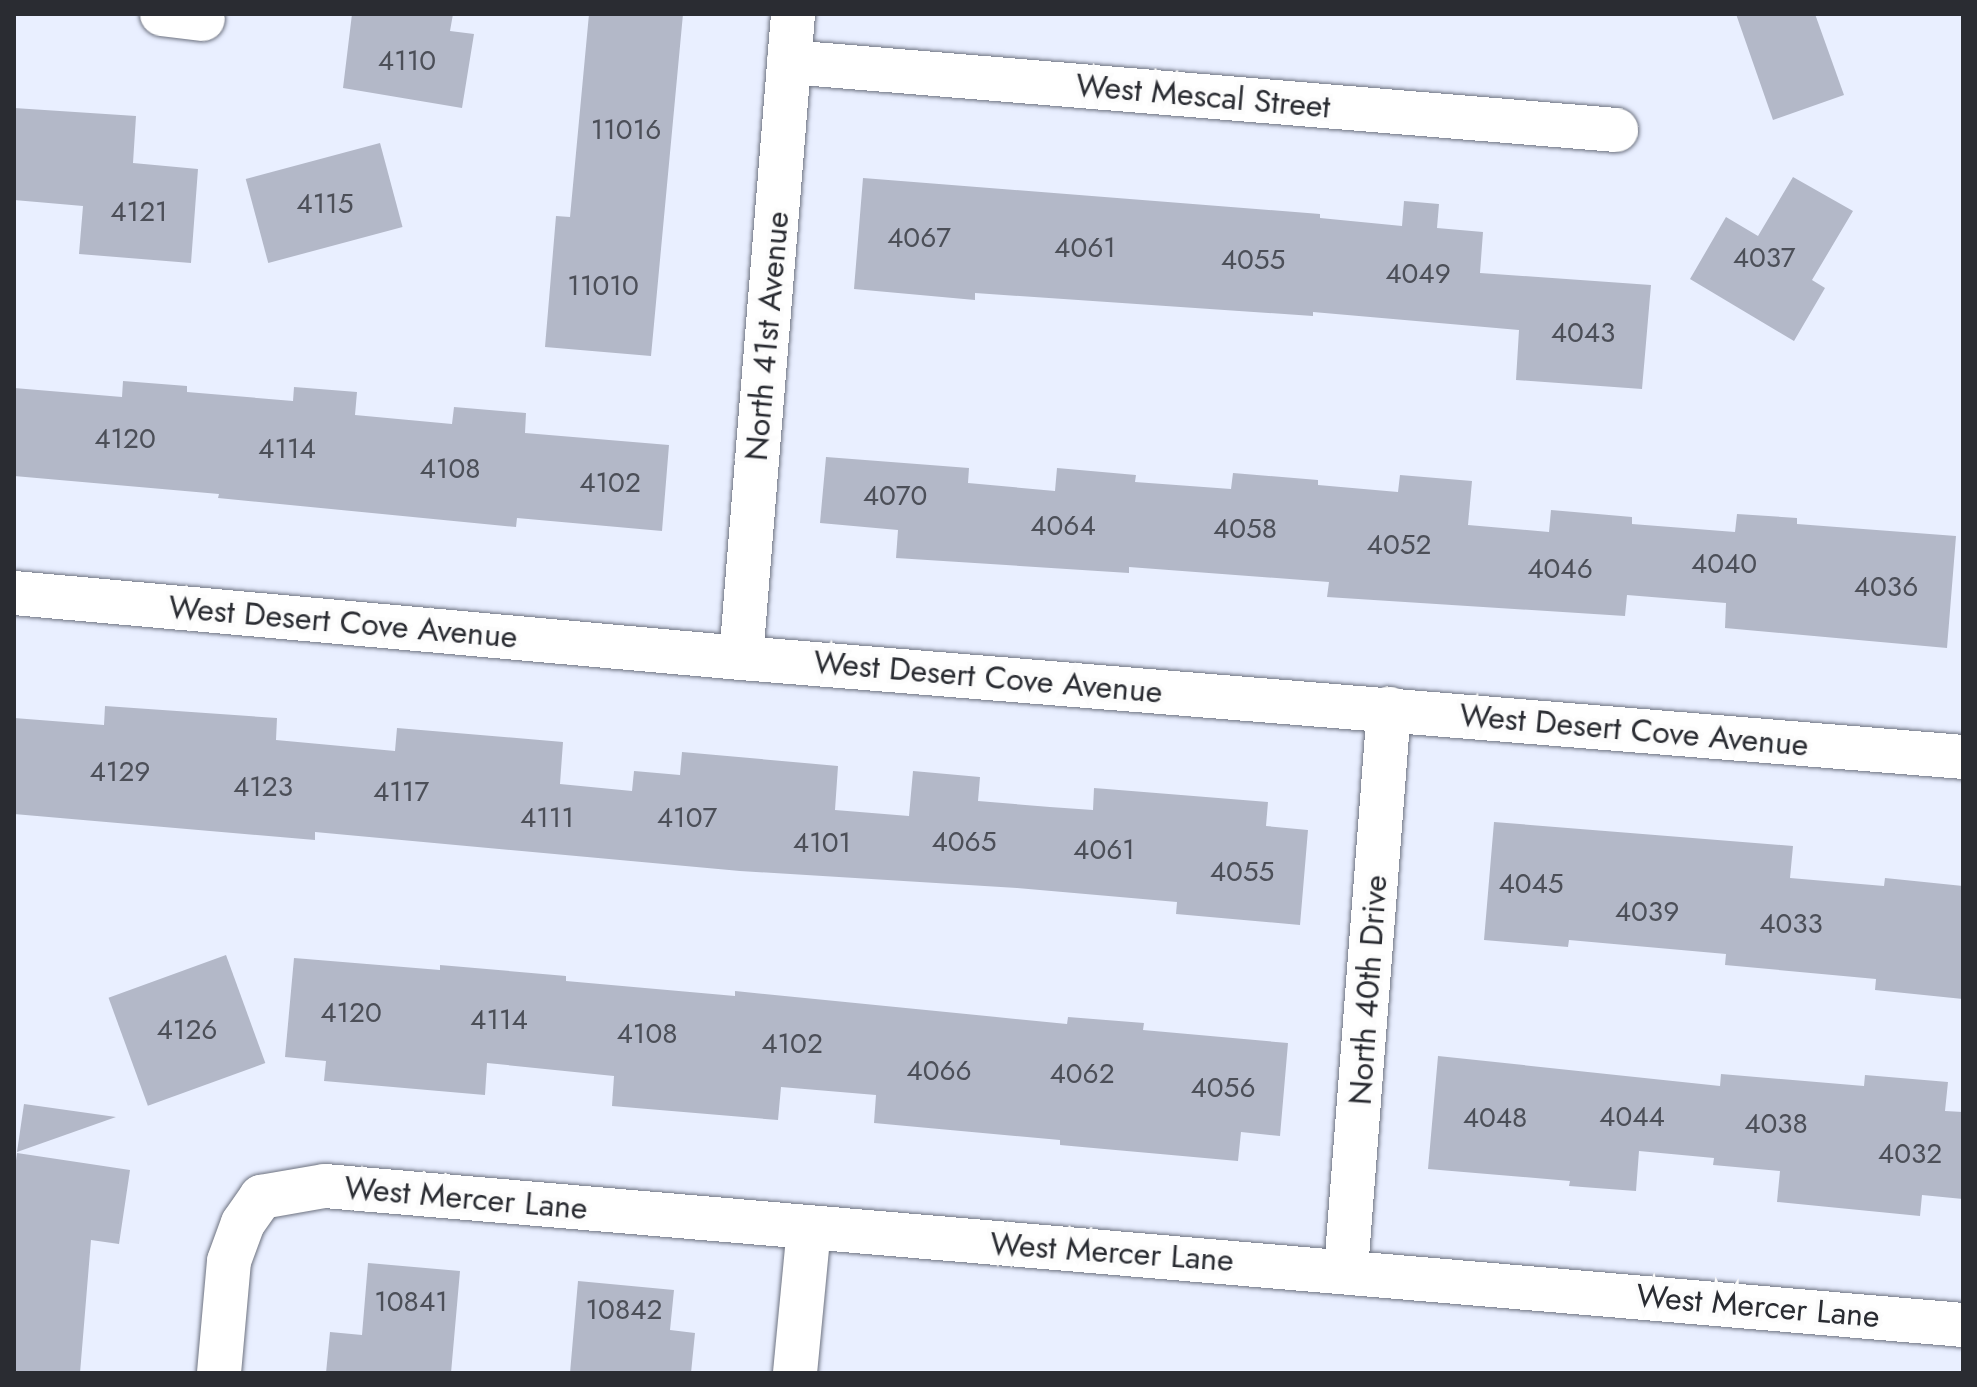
<!DOCTYPE html>
<html>
<head>
<meta charset="utf-8">
<style>
  body { margin:0 }
  #map { position:relative; width:1977px; height:1387px; overflow:hidden; background:#e9efff; font-family:Jost,sans-serif }
  div>[style] { position:absolute }
  [style*='--x'] { left:calc(var(--x)*1px); top:calc(var(--y)*1px); width:calc(var(--w)*1px); rotate:calc(var(--a)*1deg) }
  .building>* { inset:0; background:#b3b8c8; transform-origin:0 0 }
  .roads { filter:drop-shadow(0 0 2px #6d7280) drop-shadow(0 0 2px #6d7280) }
  .minor>* { height:44px; margin:-22px; padding:0 22px; transform-origin:22px; border-radius:22px; background:#fff }
  span { translate:-50% -50%; white-space:nowrap; text-align:center; line-height:1.15; -webkit-text-stroke:8px #fcfcfc; paint-order:stroke }
  .number-label { font-size:28px; color:#4c4f58 }
  .number-label span { -webkit-text-stroke-width:0 }
  .street-label { font-size:32px; color:#2a2c32 }
  .frame { position:absolute; inset:0; border:16px solid #2a2c32; pointer-events:none }
</style>
</head>
<body>
<div id="map">
  <div class="building">
    <div style="clip-path:polygon(352px 14px,453px 14px,450px 31px,474px 34px,462px 108px,343px 88px)"></div>
    <div style="clip-path:polygon(589px 14px,683px 14px,651px 356px,545px 347px,556px 216px,570px 217px)"></div>
    <div style="clip-path:polygon(1736px 14px,1815px 14px,1844px 95px,1773px 120px)"></div>
    <div style="clip-path:polygon(14px 108px,136px 116px,133px 163px,198px 169px,191px 263px,79px 254px,83px 206px,14px 200px)"></div>
    <div style="left:380px;top:143px;width:87px;height:139px;rotate:75deg"></div>
    <div style="clip-path:polygon(1793px 177px,1853px 211px,1812px 280px,1825px 288px,1794px 341px,1690px 279px,1726px 217px,1758px 236px)"></div>
    <div style="clip-path:polygon(863px 178px,1320px 214px,1320px 218px,1402px 226px,1404px 201px,1439px 204px,1437px 228px,1483px 232px,1480px 273px,1651px 285px,1642px 389px,1516px 380px,1519px 330px,1313px 312px,1313px 316px,975px 293px,975px 300px,854px 289px)"></div>
    <div style="clip-path:polygon(123px 381px,187px 386px,187px 392px,293px 401px,294px 387px,357px 392px,355px 415px,452px 424px,454px 407px,526px 413px,525px 433px,669px 445px,662px 531px,517px 518px,516px 527px,218px 498px,219px 494px,14px 476px,14px 388px,122px 397px)"></div>
    <div style="clip-path:polygon(826px 457px,969px 468px,968px 483px,1055px 491px,1057px 468px,1136px 475px,1135px 482px,1231px 489px,1233px 473px,1318px 480px,1318px 485px,1398px 492px,1400px 475px,1472px 481px,1468px 525px,1549px 532px,1551px 510px,1632px 517px,1632px 524px,1735px 532px,1737px 514px,1797px 518px,1797px 524px,1956px 536px,1947px 648px,1725px 628px,1726px 603px,1627px 595px,1625px 616px,1327px 597px,1329px 582px,1129px 567px,1129px 573px,896px 558px,898px 530px,820px 523px)"></div>
    <div style="clip-path:polygon(105px 706px,277px 718px,276px 740px,395px 751px,397px 728px,563px 742px,560px 784px,632px 791px,634px 771px,680px 775px,682px 752px,838px 766px,835px 810px,909px 816px,913px 771px,980px 777px,978px 801px,1050px 807px,1093px 810px,1094px 788px,1268px 802px,1266px 826px,1308px 830px,1300px 925px,1176px 914px,1177px 902px,1017px 888px,740px 871px,315px 832px,315px 840px,14px 814px,14px 718px,104px 725px)"></div>
    <div style="clip-path:polygon(1494px 822px,1793px 846px,1790px 878px,1884px 886px,1885px 878px,1963px 886px,1963px 999px,1875px 990px,1876px 979px,1725px 965px,1726px 954px,1569px 940px,1568px 947px,1484px 940px)"></div>
    <div style="left:226px;top:955px;width:115px;height:125px;rotate:70deg"></div>
    <div style="clip-path:polygon(294px 958px,440px 970px,440px 965px,566px 976px,566px 981px,735px 996px,735px 991px,1067px 1024px,1068px 1017px,1144px 1023px,1143px 1030px,1288px 1043px,1280px 1136px,1241px 1132px,1238px 1161px,1060px 1145px,1060px 1140px,874px 1123px,876px 1095px,781px 1087px,778px 1120px,612px 1106px,614px 1076px,487px 1063px,485px 1095px,324px 1081px,326px 1061px,285px 1057px)"></div>
    <div style="clip-path:polygon(1438px 1056px,1720px 1086px,1721px 1074px,1864px 1086px,1865px 1075px,1948px 1082px,1945px 1111px,1963px 1112px,1963px 1199px,1922px 1195px,1920px 1216px,1777px 1202px,1780px 1171px,1713px 1165px,1714px 1158px,1639px 1151px,1636px 1191px,1569px 1186px,1570px 1181px,1428px 1169px)"></div>
    <div style="clip-path:polygon(24px 1104px,116px 1117px,17px 1152px)"></div>
    <div style="clip-path:polygon(17px 1153px,130px 1170px,119px 1244px,91px 1240px,80px 1373px,14px 1373px,14px 1176px)"></div>
    <div style="clip-path:polygon(368px 1263px,460px 1271px,451px 1373px,326px 1373px,330px 1332px,362px 1335px)"></div>
    <div style="clip-path:polygon(578px 1281px,674px 1290px,670px 1330px,695px 1333px,691px 1373px,570px 1373px)"></div>
  </div>
  <div class="roads">
    <div class="minor">
      <div style="--x:162;--y:14;--w:41;--a:7"></div>
      <div style="--x:789;--y:62;--w:830;--a:4.7"></div>
      <div style="--x:14;--y:593;--w:730;--a:5.11"></div>
      <div style="--x:741;--y:658;--w:1226;--a:4.63"></div>
      <div style="--x:741;--y:658;--w:646;--a:-85.38"></div>
      <div style="--x:1346;--y:1270;--w:563;--a:-85.62"></div>
      <div style="--x:219;--y:1373;--w:112;--a:-84.9"></div>
      <div style="--x:229;--y:1261;--w:40;--a:-69.8"></div>
      <div style="--x:243;--y:1223;--w:32;--a:-55"></div>
      <div style="--x:261;--y:1197;--w:65;--a:-9.8"></div>
      <div style="--x:325;--y:1186;--w:1644;--a:4.85"></div>
      <div style="--x:795;--y:1373;--w:146;--a:-84.5"></div>
    </div>
  </div>
  <div class="number-label">
    <span style="left:407px;top:61px">4110</span>
    <span style="left:626px;top:130px">11016</span>
    <span style="left:325px;top:204px">4115</span>
    <span style="left:139px;top:212px">4121</span>
    <span style="left:919px;top:238px">4067</span>
    <span style="left:1085px;top:248px">4061</span>
    <span style="left:1764px;top:258px">4037</span>
    <span style="left:1253px;top:260px">4055</span>
    <span style="left:1418px;top:274px">4049</span>
    <span style="left:603px;top:286px">11010</span>
    <span style="left:1583px;top:333px">4043</span>
    <span style="left:125px;top:439px">4120</span>
    <span style="left:287px;top:449px">4114</span>
    <span style="left:450px;top:469px">4108</span>
    <span style="left:610px;top:483px">4102</span>
    <span style="left:895px;top:496px">4070</span>
    <span style="left:1063px;top:526px">4064</span>
    <span style="left:1245px;top:529px">4058</span>
    <span style="left:1399px;top:545px">4052</span>
    <span style="left:1724px;top:564px">4040</span>
    <span style="left:1560px;top:569px">4046</span>
    <span style="left:1886px;top:587px">4036</span>
    <span style="left:120px;top:772px">4129</span>
    <span style="left:263px;top:787px">4123</span>
    <span style="left:401px;top:792px">4117</span>
    <span style="left:547px;top:818px">4111</span>
    <span style="left:687px;top:818px">4107</span>
    <span style="left:964px;top:842px">4065</span>
    <span style="left:822px;top:843px">4101</span>
    <span style="left:1104px;top:850px">4061</span>
    <span style="left:1242px;top:872px">4055</span>
    <span style="left:1531px;top:884px">4045</span>
    <span style="left:1647px;top:912px">4039</span>
    <span style="left:1791px;top:924px">4033</span>
    <span style="left:351px;top:1013px">4120</span>
    <span style="left:499px;top:1020px">4114</span>
    <span style="left:187px;top:1030px">4126</span>
    <span style="left:647px;top:1034px">4108</span>
    <span style="left:792px;top:1044px">4102</span>
    <span style="left:939px;top:1071px">4066</span>
    <span style="left:1082px;top:1074px">4062</span>
    <span style="left:1223px;top:1088px">4056</span>
    <span style="left:1632px;top:1117px">4044</span>
    <span style="left:1495px;top:1118px">4048</span>
    <span style="left:1776px;top:1124px">4038</span>
    <span style="left:1910px;top:1154px">4032</span>
    <span style="left:411px;top:1302px">10841</span>
    <span style="left:624px;top:1310px">10842</span>
  </div>
  <div class="street-label">
    <span style="left:1203px;top:96px;rotate:5deg">West Mescal Street</span>
    <span style="left:767px;top:336px;rotate:-85deg">North 41st Avenue</span>
    <span style="left:343px;top:622px;rotate:5deg">West Desert Cove Avenue</span>
    <span style="left:988px;top:677px;rotate:5deg">West Desert Cove Avenue</span>
    <span style="left:1634px;top:730px;rotate:5deg">West Desert Cove Avenue</span>
    <span style="left:1368px;top:990px;rotate:-86deg">North 40th Drive</span>
    <span style="left:466px;top:1198px;rotate:5deg">West Mercer Lane</span>
    <span style="left:1112px;top:1252px;rotate:4deg">West Mercer Lane</span>
    <span style="left:1758px;top:1306px;rotate:5deg">West Mercer Lane</span>
  </div>
  <div class="frame"></div>
</div>
</body>
</html>
